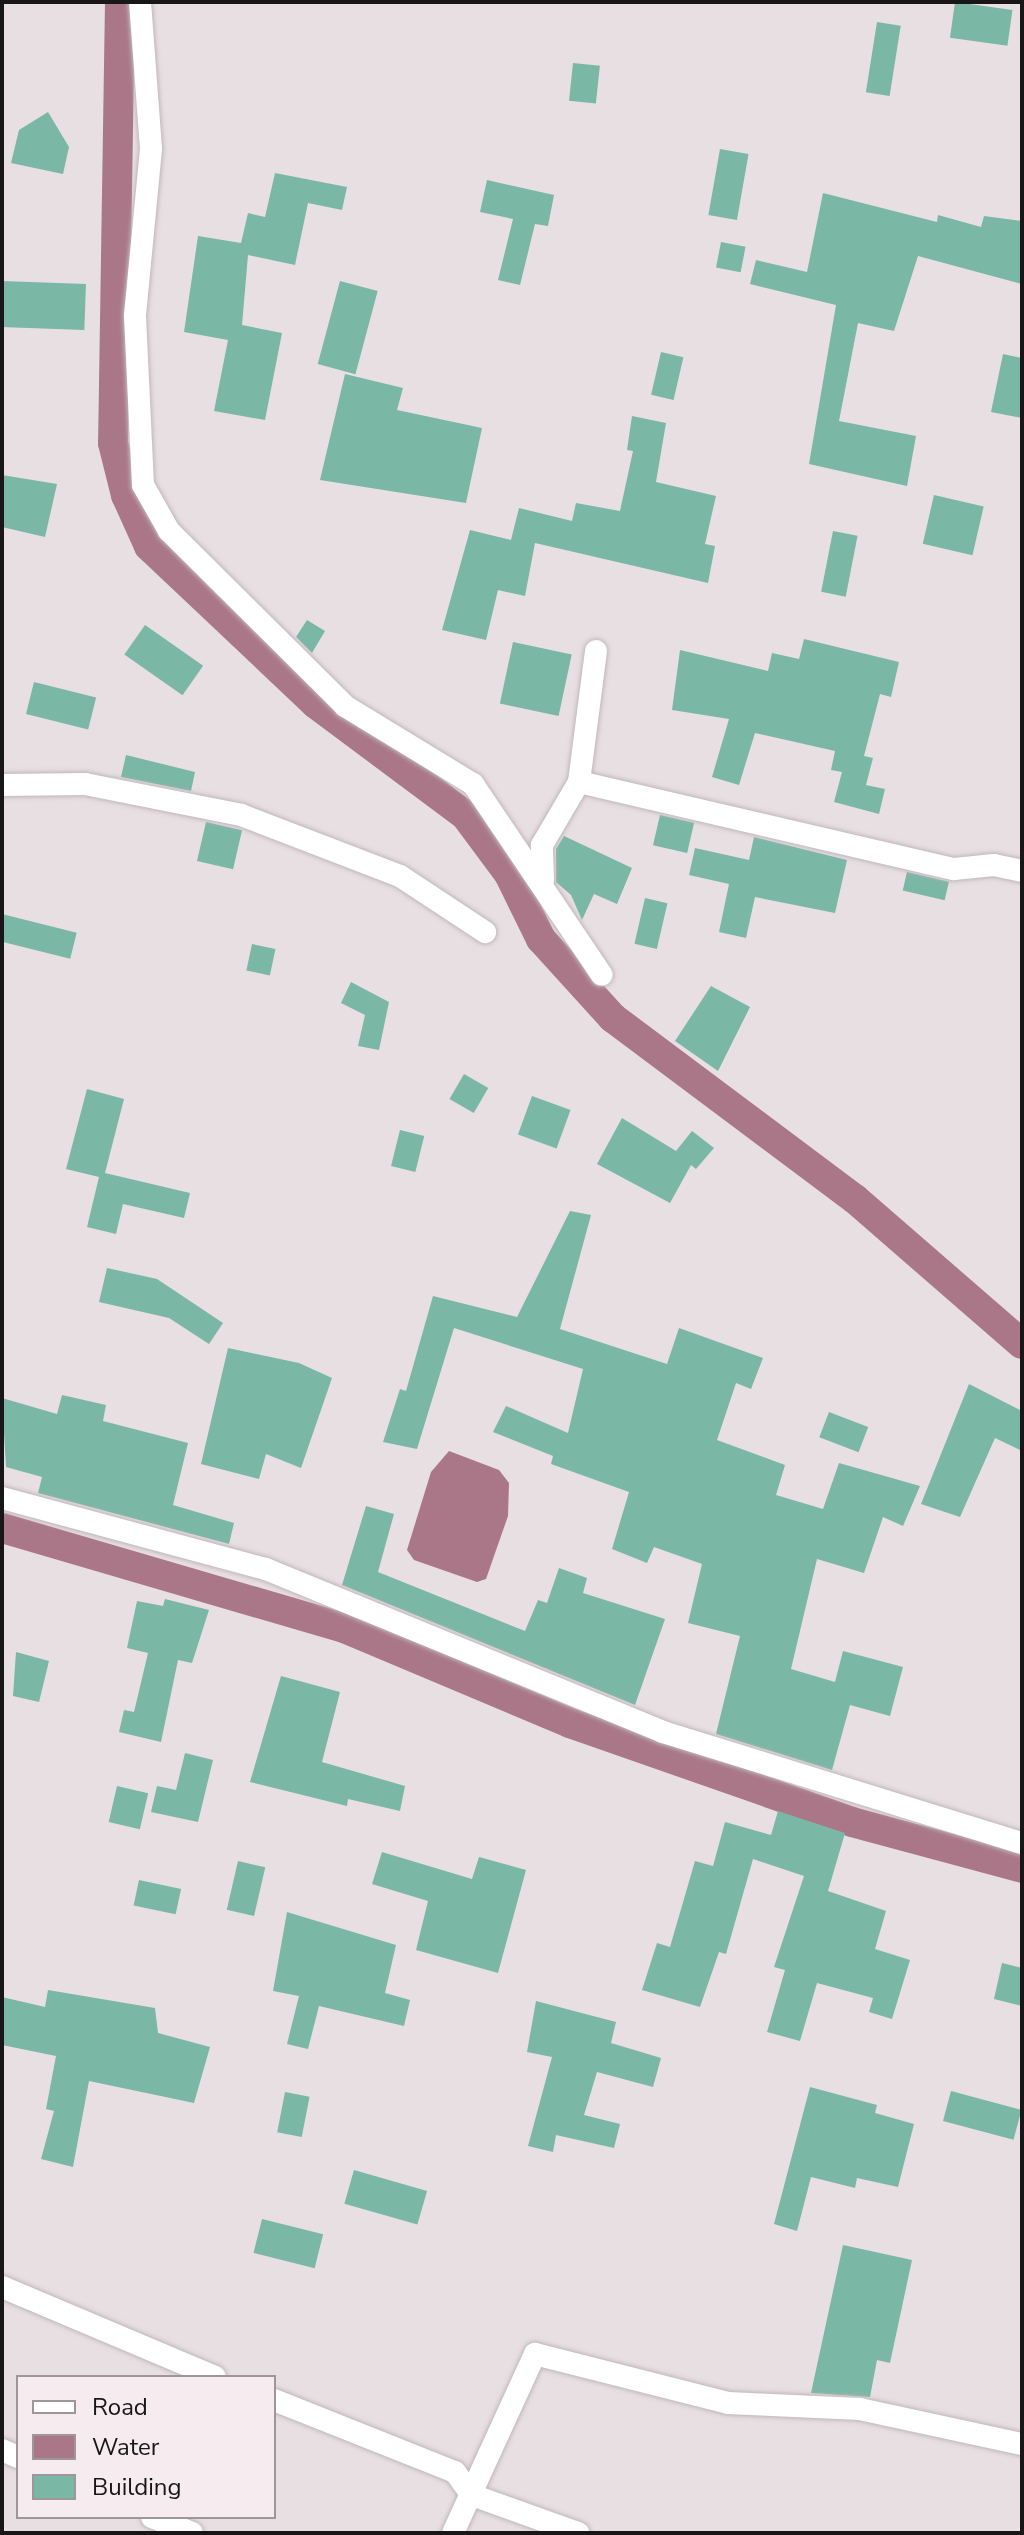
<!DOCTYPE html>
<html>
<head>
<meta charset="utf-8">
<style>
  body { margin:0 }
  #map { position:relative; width:1024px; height:2535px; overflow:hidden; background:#e8dfe2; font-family:"Nunito Sans",sans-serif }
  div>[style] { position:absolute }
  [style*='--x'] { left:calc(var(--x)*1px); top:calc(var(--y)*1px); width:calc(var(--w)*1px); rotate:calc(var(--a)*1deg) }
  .water>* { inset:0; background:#a78 }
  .canal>* { height:30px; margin:-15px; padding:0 15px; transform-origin:15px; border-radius:15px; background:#a78 }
  .building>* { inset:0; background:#7bb7a5; transform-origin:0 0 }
  .roads { filter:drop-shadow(0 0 2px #c0b7ba) drop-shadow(0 0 2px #c0b7ba) }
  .street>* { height:22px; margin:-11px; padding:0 11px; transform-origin:11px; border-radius:11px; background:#fff }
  span { translate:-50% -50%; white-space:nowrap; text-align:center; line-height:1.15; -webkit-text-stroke:8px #f6ecef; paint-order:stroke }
  .frame { position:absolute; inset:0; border:4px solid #191617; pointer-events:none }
  .legend { position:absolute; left:16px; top:2375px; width:260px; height:144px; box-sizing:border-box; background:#f6ecef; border:2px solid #9e9699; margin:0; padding:10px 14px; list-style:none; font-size:24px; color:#191617 }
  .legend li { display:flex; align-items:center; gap:16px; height:40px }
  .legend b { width:40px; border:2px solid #9e9699 }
</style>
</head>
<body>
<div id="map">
  <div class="water">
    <div style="clip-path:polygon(449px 1451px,499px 1470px,509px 1483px,508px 1516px,486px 1579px,477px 1582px,414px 1560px,407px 1550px,431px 1472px)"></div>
  </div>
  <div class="canal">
    <div style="--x:120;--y:2;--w:441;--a:90.9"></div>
    <div style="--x:113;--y:443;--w:54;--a:76"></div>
    <div style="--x:126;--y:495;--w:56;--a:65.7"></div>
    <div style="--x:149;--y:546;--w:230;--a:43.4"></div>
    <div style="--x:316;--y:704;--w:187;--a:36.7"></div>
    <div style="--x:466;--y:816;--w:72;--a:53.4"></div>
    <div style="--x:509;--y:874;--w:72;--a:63.8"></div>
    <div style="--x:541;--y:939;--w:107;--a:47.7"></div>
    <div style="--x:613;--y:1018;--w:302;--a:36.8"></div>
    <div style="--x:855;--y:1199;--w:221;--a:41"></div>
    <div style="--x:2;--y:1528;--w:356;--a:16.3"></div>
    <div style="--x:344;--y:1628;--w:245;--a:22.8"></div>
    <div style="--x:570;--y:1723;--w:299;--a:19.3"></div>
    <div style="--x:852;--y:1822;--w:176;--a:15.1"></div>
  </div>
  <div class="building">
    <div style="left:955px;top:2px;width:58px;height:36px;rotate:8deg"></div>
    <div style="left:877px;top:22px;width:24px;height:71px;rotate:9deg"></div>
    <div style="left:573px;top:63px;width:27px;height:38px;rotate:6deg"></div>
    <div style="clip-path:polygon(48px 112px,69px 147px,63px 174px,11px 163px,19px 130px)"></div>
    <div style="left:720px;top:149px;width:29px;height:67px;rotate:10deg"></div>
    <div style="clip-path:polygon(275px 173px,347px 187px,342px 210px,308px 203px,295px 265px,248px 255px,242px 325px,282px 333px,265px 420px,214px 411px,228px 340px,184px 332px,198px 236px,241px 243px,248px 213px,265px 217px)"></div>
    <div style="clip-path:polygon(487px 180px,554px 195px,548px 226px,535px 224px,520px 285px,498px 280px,513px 219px,480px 212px)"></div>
    <div style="clip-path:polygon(823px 193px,937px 222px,938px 215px,981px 227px,984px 216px,1022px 221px,1022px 284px,918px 256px,894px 331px,858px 323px,839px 421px,916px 436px,907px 486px,809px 464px,836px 305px,750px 284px,756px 260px,807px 272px)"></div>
    <div style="left:721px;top:242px;width:25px;height:26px;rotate:11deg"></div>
    <div style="left:2px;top:281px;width:84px;height:46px;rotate:2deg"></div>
    <div style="left:340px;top:281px;width:39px;height:86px;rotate:15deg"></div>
    <div style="left:661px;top:352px;width:23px;height:44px;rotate:13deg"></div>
    <div style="clip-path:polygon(1003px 354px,1022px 358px,1022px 418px,991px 412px)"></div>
    <div style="clip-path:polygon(345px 374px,403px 388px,397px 410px,482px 428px,466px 503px,320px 480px)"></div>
    <div style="clip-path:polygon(632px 416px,666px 423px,656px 482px,716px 496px,705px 544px,715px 546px,708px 583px,535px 543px,525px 596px,498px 590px,486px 640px,442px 630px,470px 530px,511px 540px,519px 508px,572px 521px,576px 503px,620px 511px,633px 451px,627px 450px)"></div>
    <div style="clip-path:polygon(2px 475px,57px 484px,45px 537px,2px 527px)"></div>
    <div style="left:934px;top:495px;width:51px;height:50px;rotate:13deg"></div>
    <div style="left:833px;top:531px;width:25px;height:62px;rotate:11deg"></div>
    <div style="clip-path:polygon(307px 620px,325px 631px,312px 653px,296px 637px)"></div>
    <div style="left:145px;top:625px;width:71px;height:36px;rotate:35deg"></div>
    <div style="clip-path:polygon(804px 639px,899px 662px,891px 697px,880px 694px,864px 756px,873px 758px,866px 785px,885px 789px,879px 814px,834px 802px,842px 772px,831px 770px,835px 751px,755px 733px,739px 785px,712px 777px,729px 719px,672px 710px,680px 650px,768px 671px,772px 653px,799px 659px)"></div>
    <div style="left:513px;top:642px;width:60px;height:63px;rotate:12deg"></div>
    <div style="left:34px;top:682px;width:64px;height:33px;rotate:14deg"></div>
    <div style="clip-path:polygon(126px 755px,195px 772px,191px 791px,121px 777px)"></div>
    <div style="left:660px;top:815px;width:35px;height:31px;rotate:13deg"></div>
    <div style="left:206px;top:822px;width:37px;height:40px;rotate:13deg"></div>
    <div style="clip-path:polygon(564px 836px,632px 868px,617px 904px,594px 894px,582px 920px,571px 895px,556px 882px,556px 849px)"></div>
    <div style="clip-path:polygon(754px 837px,847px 860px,835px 913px,755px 897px,746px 938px,719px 932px,729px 884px,689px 875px,695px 848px,749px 860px)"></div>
    <div style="left:907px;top:872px;width:43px;height:19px;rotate:13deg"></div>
    <div style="left:645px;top:898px;width:23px;height:47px;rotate:13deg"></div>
    <div style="left:2px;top:914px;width:77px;height:27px;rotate:14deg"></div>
    <div style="left:252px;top:944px;width:24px;height:27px;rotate:12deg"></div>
    <div style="clip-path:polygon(351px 982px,389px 1002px,379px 1050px,358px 1046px,365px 1015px,341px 1003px)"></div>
    <div style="clip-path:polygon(711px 986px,750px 1007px,718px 1071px,675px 1041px)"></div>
    <div style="left:464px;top:1074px;width:28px;height:29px;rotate:30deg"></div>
    <div style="clip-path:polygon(87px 1089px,124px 1099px,105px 1173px,190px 1193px,184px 1218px,123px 1204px,116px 1234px,87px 1227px,99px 1177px,66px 1169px)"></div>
    <div style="left:532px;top:1096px;width:41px;height:41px;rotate:20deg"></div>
    <div style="clip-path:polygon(622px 1118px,676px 1151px,692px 1131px,714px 1148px,696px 1169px,691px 1165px,670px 1203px,597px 1164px)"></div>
    <div style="left:400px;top:1130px;width:25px;height:37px;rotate:14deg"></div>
    <div style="clip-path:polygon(570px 1211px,591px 1215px,560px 1329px,667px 1364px,679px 1328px,763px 1358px,751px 1389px,736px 1383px,717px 1440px,785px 1465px,776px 1495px,823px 1509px,839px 1463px,920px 1486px,903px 1526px,883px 1517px,864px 1573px,817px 1559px,791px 1669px,835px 1682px,843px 1651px,903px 1667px,890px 1716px,850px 1705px,832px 1770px,716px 1734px,740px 1636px,688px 1623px,702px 1564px,654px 1547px,647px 1563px,612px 1549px,629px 1492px,551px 1464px,553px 1456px,493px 1432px,506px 1406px,568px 1433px,583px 1369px,454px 1328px,417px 1449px,383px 1442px,400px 1389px,406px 1391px,433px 1296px,517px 1317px)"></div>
    <div style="clip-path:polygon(107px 1268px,157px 1279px,223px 1323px,209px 1344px,169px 1318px,99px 1302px)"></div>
    <div style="clip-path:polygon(228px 1348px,299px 1363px,332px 1378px,301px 1468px,266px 1454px,259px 1479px,201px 1464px)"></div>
    <div style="clip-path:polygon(969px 1384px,1022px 1411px,1022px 1451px,995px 1438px,960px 1517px,921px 1504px)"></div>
    <div style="clip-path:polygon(62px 1395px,106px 1405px,103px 1421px,188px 1443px,173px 1505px,234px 1523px,229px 1544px,38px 1493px,42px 1477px,6px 1467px,2px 1398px,57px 1414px)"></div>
    <div style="left:829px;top:1412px;width:42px;height:27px;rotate:21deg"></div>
    <div style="clip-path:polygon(366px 1506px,394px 1514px,378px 1572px,525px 1631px,538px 1600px,547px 1603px,559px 1568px,587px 1578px,583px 1593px,665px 1619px,635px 1705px,342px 1585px)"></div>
    <div style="clip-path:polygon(165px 1599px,209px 1610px,192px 1663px,178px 1660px,161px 1742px,119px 1732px,124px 1710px,134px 1712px,148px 1653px,127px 1648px,137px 1601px,163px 1606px)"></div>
    <div style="clip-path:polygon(16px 1652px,49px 1661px,39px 1702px,13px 1696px)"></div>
    <div style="clip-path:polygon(281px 1676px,340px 1692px,322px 1762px,405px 1786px,400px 1811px,348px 1799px,347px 1806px,250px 1782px)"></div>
    <div style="clip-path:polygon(185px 1753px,213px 1760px,198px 1822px,151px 1812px,157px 1786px,176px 1790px)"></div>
    <div style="left:117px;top:1786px;width:32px;height:37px;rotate:13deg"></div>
    <div style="clip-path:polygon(778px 1811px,845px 1833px,828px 1891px,886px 1911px,875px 1949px,910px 1960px,892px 2019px,869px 2012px,873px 1998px,817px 1983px,800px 2041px,767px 2032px,785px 1970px,774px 1967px,804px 1876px,753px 1859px,726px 1954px,719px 1952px,700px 2007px,642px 1990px,657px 1943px,670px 1947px,695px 1861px,713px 1866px,725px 1822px,771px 1835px)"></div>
    <div style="clip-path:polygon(382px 1852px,472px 1879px,479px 1857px,526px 1870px,498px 1973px,416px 1950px,428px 1901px,372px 1884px)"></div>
    <div style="left:238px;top:1861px;width:28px;height:50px;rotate:13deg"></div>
    <div style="left:139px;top:1880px;width:43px;height:26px;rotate:12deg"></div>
    <div style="clip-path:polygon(287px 1912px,396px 1945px,385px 1993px,410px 2000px,404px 2026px,319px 2006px,308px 2049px,287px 2044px,299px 1996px,273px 1991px)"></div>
    <div style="clip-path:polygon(1002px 1963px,1022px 1968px,1022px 2006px,994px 1999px)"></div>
    <div style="clip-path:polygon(48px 1990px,155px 2008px,158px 2033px,210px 2047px,194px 2103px,89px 2081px,73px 2167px,41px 2159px,54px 2111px,46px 2109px,56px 2056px,2px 2045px,2px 1997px,45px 2007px)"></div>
    <div style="clip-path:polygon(536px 2001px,616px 2022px,611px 2043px,661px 2058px,653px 2087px,597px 2072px,584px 2115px,620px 2124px,614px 2148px,556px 2135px,553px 2152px,528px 2146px,552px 2057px,527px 2052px)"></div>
    <div style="clip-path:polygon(810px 2087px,877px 2105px,875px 2113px,914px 2124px,898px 2187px,857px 2178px,855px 2188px,811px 2177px,797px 2231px,774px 2224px)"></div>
    <div style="left:951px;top:2091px;width:73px;height:31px;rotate:15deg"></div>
    <div style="left:285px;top:2092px;width:25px;height:41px;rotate:11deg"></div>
    <div style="left:354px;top:2170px;width:76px;height:35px;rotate:16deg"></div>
    <div style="left:262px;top:2219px;width:63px;height:35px;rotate:14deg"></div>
    <div style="clip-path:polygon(843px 2245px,912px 2260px,890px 2363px,877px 2360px,870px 2397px,811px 2393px)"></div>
  </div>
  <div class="roads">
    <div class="street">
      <div style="--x:140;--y:2;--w:147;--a:85.7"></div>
      <div style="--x:151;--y:149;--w:168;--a:95.5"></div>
      <div style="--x:135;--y:316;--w:169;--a:87.3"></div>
      <div style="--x:143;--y:485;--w:53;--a:60.5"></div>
      <div style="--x:169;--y:531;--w:248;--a:44.8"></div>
      <div style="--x:345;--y:706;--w:150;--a:31.4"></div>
      <div style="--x:473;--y:784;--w:230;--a:56"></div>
      <div style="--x:579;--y:782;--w:132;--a:-82.6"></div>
      <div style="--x:2;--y:785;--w:83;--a:-0.7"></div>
      <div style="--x:85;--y:784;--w:159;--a:11.2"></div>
      <div style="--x:241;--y:815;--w:170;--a:21"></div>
      <div style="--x:400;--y:876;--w:102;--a:33.4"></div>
      <div style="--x:543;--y:880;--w:35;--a:-92"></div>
      <div style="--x:542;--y:845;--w:73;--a:-59.6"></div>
      <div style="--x:579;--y:782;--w:385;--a:13.1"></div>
      <div style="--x:954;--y:869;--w:40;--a:-5.7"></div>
      <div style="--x:994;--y:865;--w:29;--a:12"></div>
      <div style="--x:2;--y:1498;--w:273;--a:15.1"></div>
      <div style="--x:266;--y:1569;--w:429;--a:22.3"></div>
      <div style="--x:663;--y:1732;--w:376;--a:17.2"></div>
      <div style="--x:2;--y:2287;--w:231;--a:22.9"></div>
      <div style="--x:274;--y:2400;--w:195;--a:21.7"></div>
      <div style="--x:455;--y:2472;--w:29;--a:54"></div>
      <div style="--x:472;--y:2495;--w:113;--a:19.7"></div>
      <div style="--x:2;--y:2450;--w:17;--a:24"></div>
      <div style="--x:152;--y:2517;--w:43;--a:21.8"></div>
      <div style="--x:453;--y:2533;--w:197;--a:-65.4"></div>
      <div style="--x:535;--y:2354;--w:199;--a:14.2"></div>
      <div style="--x:728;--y:2403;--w:132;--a:2.6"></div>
      <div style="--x:860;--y:2409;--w:166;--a:12.2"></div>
    </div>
  </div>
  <div class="frame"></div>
  <ul class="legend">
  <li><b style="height:10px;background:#fff"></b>Road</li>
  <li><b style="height:22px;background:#a78"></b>Water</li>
  <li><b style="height:22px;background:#7bb7a5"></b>Building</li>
  </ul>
</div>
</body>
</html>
